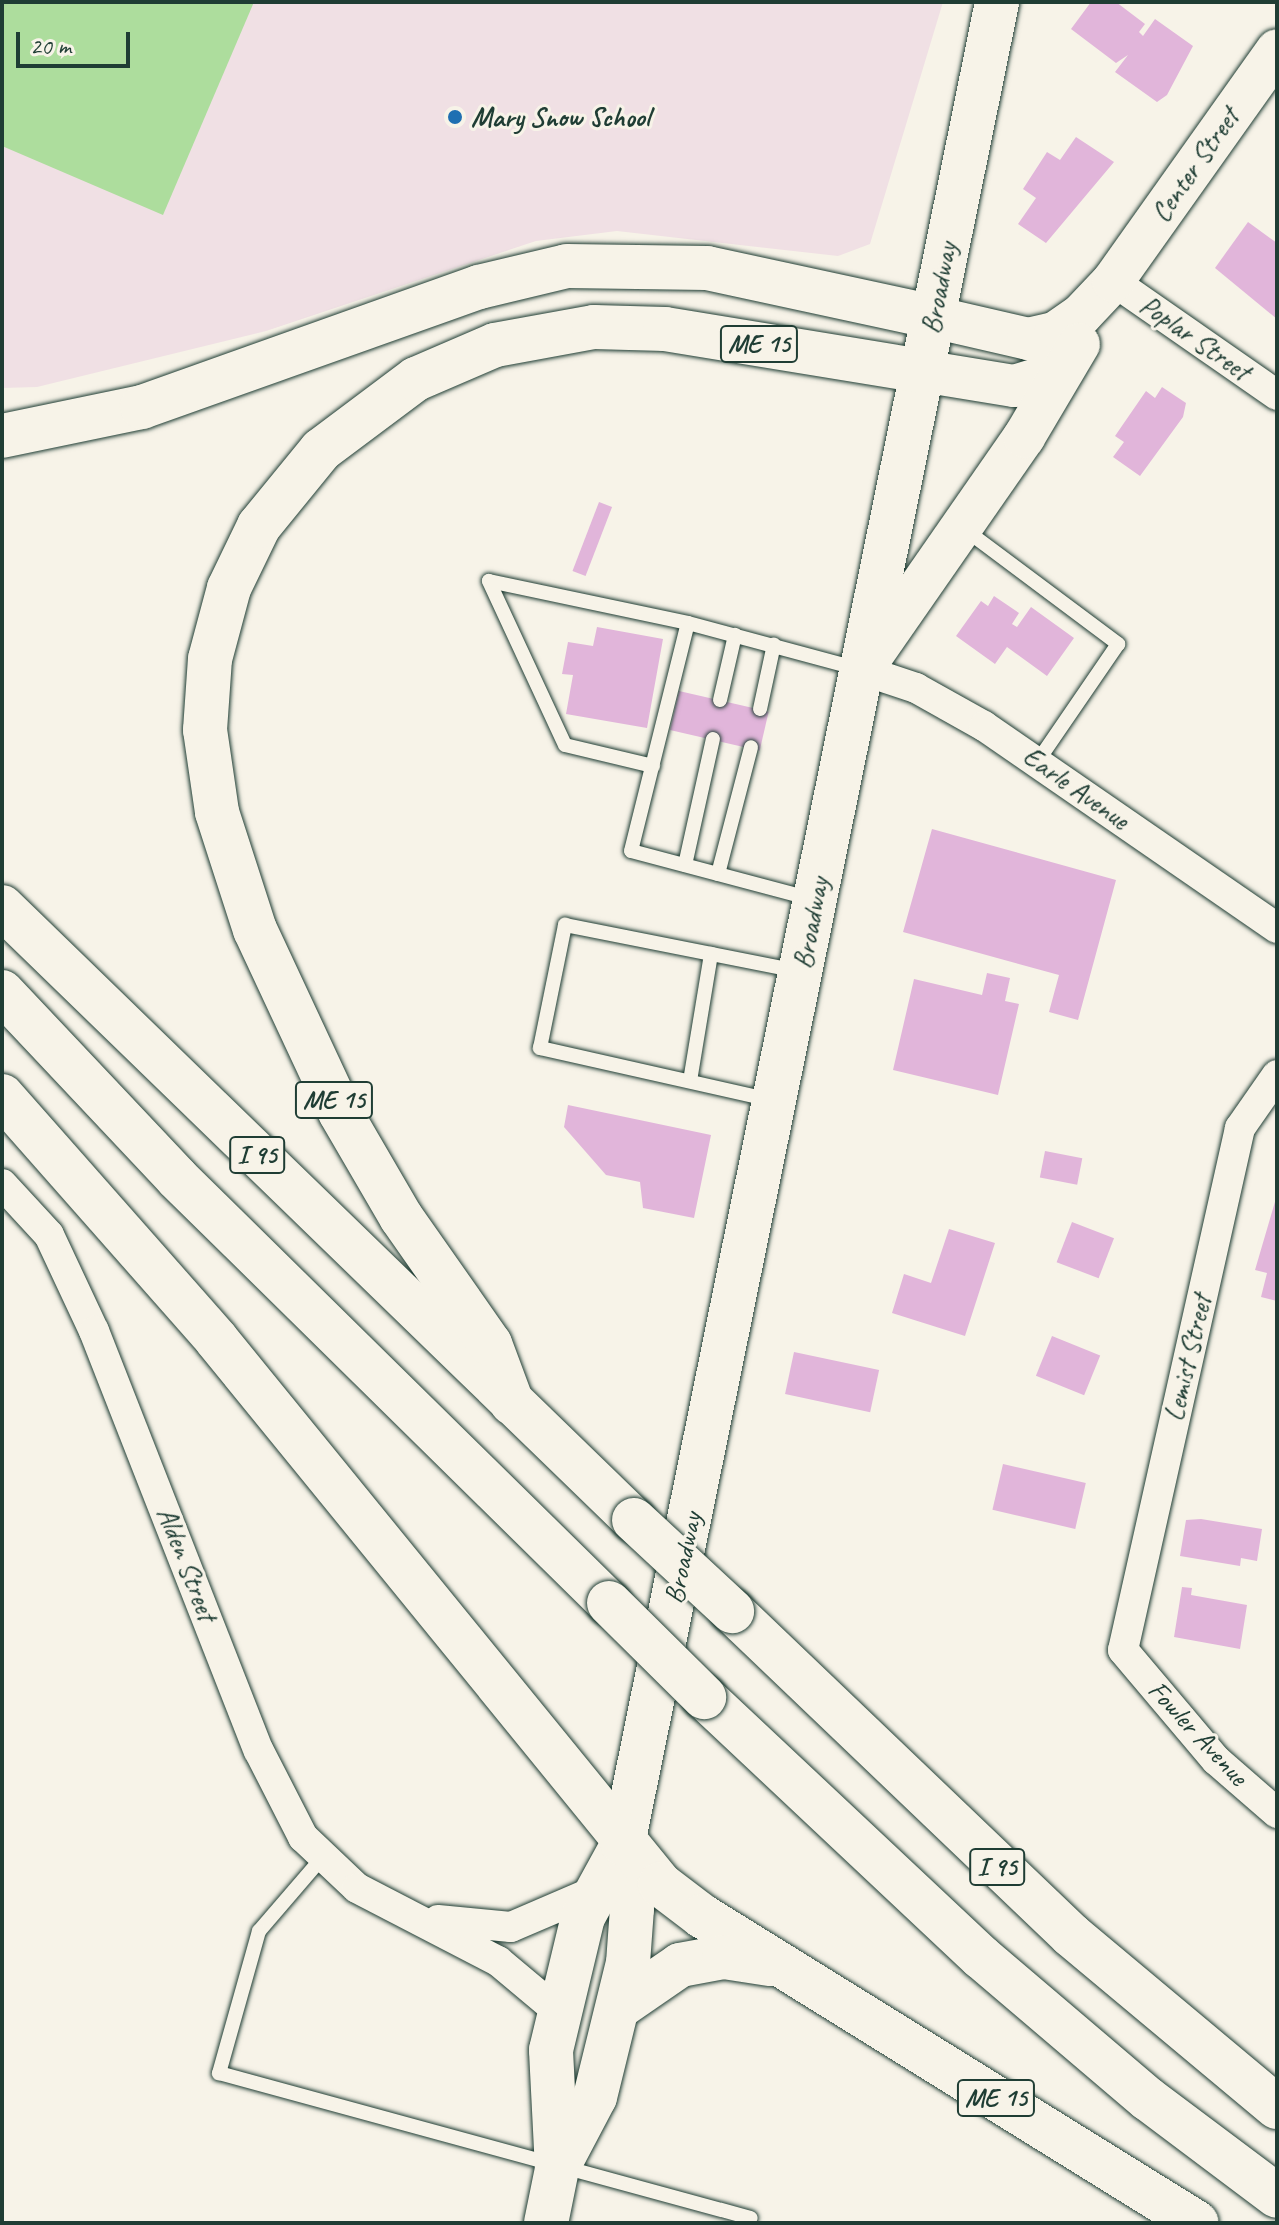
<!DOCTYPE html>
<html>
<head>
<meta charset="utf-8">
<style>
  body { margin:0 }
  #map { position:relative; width:1279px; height:2225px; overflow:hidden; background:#f7f3e8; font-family:Caveat,sans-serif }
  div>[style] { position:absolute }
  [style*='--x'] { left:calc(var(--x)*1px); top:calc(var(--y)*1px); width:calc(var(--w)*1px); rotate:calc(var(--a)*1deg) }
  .built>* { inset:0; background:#f0e0e4 }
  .green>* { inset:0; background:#addd9d }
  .building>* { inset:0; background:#e1b5da; transform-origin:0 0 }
  .roads { filter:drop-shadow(0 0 2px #1f3d34) drop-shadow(0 0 2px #1f3d34) }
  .lane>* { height:14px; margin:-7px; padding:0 7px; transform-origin:7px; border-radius:7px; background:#f7f3e8 }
  .street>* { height:30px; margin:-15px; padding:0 15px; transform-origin:15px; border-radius:15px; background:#f7f3e8 }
  .secondary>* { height:42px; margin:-21px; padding:0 21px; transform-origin:21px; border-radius:21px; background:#f7f3e8 }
  .primary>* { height:44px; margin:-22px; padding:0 22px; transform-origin:22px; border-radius:22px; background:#f7f3e8 }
  .highway>* { height:44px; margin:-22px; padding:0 22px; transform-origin:22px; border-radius:22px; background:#f7f3e8 }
  .bridges { filter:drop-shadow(0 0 2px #1f3d34) drop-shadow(0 0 2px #1f3d34) }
  .highway-bridge>* { height:44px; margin:-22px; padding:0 22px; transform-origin:22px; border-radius:22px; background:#f7f3e8 }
  .dots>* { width:22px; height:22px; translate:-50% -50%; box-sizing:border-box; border:4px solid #f7f3e8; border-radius:50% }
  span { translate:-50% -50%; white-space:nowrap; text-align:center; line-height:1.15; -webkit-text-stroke:6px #f7f3e8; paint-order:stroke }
  .shield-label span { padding:2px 6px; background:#f7f3e8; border:2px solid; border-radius:6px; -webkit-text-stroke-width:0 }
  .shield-label { font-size:26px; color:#1f3d34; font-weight:700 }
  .poi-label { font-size:28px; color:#1f3d34; font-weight:700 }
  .left { translate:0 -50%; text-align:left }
  .street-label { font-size:28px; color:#1f3d34 }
  .frame { position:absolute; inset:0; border:4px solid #1f3d34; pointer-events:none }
  .scale { position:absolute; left:16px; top:32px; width:114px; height:36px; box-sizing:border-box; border:4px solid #1f3d34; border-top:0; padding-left:10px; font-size:24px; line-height:28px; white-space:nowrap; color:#1f3d34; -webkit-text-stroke:6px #f7f3e8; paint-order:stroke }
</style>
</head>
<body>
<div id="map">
  <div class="built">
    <div style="clip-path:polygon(2px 2px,943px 2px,870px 244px,838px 256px,617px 231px,536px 241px,266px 331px,37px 387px,2px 388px)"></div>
  </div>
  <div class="green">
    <div style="clip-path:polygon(2px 2px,254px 2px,163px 215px,2px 146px)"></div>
  </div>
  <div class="building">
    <div style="clip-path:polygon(1091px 2px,1116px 2px,1145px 24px,1139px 32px,1143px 36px,1155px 19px,1193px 46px,1167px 95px,1157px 102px,1115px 72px,1128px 55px,1116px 63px,1071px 29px)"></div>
    <div style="clip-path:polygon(1076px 137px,1114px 162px,1046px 243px,1018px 224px,1036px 198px,1023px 189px,1047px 152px,1060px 160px)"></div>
    <div style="clip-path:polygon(1248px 222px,1277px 243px,1277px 319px,1215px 268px)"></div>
    <div style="clip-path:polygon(1162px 387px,1186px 403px,1183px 417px,1140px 476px,1113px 457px,1124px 442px,1115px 436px,1146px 391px,1155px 398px)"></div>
    <div style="left:599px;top:502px;width:14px;height:74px;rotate:21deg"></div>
    <div style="clip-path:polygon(994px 596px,1019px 613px,1012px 624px,1017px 627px,1031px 607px,1074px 638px,1047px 676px,1007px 647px,995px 664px,956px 636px,981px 601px,988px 606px)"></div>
    <div style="clip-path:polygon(597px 627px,663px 639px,647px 728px,566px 714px,573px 675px,562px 674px,568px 642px,593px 646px)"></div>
    <div style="left:679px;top:691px;width:92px;height:40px;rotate:13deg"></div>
    <div style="clip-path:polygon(932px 829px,1116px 880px,1078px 1020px,1049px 1012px,1059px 975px,903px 932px)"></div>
    <div style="clip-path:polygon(987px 973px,1010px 978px,1005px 1001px,1019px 1004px,998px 1095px,893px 1070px,914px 979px,982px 995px)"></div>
    <div style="clip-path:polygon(568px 1105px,711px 1135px,694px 1218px,643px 1208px,640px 1182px,606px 1175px,564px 1127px)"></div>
    <div style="left:1045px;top:1151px;width:38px;height:27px;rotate:11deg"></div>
    <div style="clip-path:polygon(1277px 1195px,1277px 1301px,1261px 1297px,1267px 1273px,1255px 1270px)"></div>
    <div style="left:1072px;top:1222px;width:45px;height:43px;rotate:21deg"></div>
    <div style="clip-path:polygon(949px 1229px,995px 1243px,965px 1336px,892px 1313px,904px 1274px,931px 1283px)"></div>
    <div style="left:1052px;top:1336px;width:52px;height:43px;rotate:22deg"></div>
    <div style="left:794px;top:1352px;width:87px;height:43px;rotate:12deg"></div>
    <div style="left:1003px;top:1464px;width:85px;height:47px;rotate:13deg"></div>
    <div style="clip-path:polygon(1201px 1519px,1262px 1529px,1257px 1561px,1241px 1558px,1240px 1566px,1180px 1556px,1186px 1520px)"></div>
    <div style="clip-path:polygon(1182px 1587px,1192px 1588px,1191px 1595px,1247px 1605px,1240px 1649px,1174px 1637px)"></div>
  </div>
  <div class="roads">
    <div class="lane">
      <div style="--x:963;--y:528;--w:194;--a:36.8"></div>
      <div style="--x:1118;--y:644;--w:142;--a:124.4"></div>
      <div style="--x:720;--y:700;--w:67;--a:-77"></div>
      <div style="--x:760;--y:709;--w:66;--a:-77.8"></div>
      <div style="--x:653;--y:766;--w:90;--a:-166.6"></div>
      <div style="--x:565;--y:745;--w:181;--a:-114.9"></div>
      <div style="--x:489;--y:581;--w:203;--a:11.9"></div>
      <div style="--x:685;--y:865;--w:129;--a:-77.5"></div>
      <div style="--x:718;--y:874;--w:131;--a:-75.4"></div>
      <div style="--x:812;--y:899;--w:187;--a:-165.1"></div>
      <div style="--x:631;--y:851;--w:235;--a:-76"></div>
      <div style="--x:688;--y:623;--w:177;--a:15.1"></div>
      <div style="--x:690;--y:1081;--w:129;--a:-80.6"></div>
      <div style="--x:771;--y:1100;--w:237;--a:-167.3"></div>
      <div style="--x:540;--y:1048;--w:126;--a:-78.5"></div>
      <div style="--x:565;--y:925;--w:237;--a:11.2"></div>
      <div style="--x:321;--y:1859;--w:95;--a:130.7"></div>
      <div style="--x:259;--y:1931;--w:148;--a:105.7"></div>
      <div style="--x:219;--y:2073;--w:551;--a:15.25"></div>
    </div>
    <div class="street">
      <div style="--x:1113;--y:281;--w:200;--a:34.8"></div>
      <div style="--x:862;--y:670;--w:57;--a:18.4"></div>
      <div style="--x:916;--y:688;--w:78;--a:29.2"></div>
      <div style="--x:984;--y:726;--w:356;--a:34.6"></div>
      <div style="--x:1277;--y:1075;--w:65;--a:124.9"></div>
      <div style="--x:1240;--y:1128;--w:535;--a:102.63"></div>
      <div style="--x:1123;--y:1650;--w:144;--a:49.8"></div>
      <div style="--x:1216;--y:1760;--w:81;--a:41"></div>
      <div style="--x:2;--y:1184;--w:69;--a:47.3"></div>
      <div style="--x:49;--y:1235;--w:106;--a:64.9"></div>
      <div style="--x:94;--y:1331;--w:451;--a:68.6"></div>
      <div style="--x:259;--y:1751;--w:97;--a:62.9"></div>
      <div style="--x:303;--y:1837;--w:74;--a:43.4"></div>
      <div style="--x:357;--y:1888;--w:159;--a:27.4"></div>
      <div style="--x:498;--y:1961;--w:81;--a:40"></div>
      <div style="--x:438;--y:1920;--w:73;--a:5.5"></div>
      <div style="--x:511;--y:1927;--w:91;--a:-23.2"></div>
    </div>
    <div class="secondary">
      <div style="--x:933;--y:317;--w:98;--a:13"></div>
      <div style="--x:1028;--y:339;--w:28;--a:-13"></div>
      <div style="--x:1055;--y:333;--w:32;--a:-35"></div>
      <div style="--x:1081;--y:315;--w:47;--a:-46.7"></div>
      <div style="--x:1113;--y:281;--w:283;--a:-54.6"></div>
      <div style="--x:922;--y:371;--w:93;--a:9.3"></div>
      <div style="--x:1014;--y:386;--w:28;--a:-17"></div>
      <div style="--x:1041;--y:378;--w:38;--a:-39"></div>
      <div style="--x:862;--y:670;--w:284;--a:-55.2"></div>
      <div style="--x:1024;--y:437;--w:108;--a:-59.4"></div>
    </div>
    <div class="primary">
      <div style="--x:557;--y:2169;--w:81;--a:-62.2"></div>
      <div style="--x:595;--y:2097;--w:138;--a:-76.2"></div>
      <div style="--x:628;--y:1963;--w:54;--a:-85.8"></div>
      <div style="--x:632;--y:1909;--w:66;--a:-97.9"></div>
      <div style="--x:546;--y:2223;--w:55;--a:-78.5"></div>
      <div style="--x:557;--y:2169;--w:119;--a:-92.9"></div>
      <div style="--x:551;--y:2050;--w:137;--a:-76.5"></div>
      <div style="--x:583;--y:1917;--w:83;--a:-61.3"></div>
      <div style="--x:623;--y:1844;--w:1880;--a:-78.52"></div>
    </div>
    <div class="highway">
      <div style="--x:2;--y:436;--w:143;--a:-11.7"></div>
      <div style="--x:142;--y:407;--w:358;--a:-19.6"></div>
      <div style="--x:479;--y:287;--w:90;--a:-13.4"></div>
      <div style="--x:567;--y:266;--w:140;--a:0.8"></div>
      <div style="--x:707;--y:268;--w:231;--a:12.2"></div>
      <div style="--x:2;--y:907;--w:880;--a:44.13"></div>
      <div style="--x:2;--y:992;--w:255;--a:46.7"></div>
      <div style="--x:177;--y:1178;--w:606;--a:44.53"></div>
      <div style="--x:2;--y:1096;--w:324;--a:48.6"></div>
      <div style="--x:216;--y:1339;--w:703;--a:50.83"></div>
      <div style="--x:660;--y:1884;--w:53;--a:37.3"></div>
      <div style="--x:702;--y:1916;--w:582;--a:31.81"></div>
      <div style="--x:512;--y:1403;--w:63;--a:-110.4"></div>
      <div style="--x:490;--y:1344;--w:155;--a:-125"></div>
      <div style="--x:401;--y:1217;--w:121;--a:-120.2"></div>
      <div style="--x:340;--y:1112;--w:201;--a:-115"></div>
      <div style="--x:255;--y:930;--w:124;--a:-107.9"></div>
      <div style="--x:217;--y:812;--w:83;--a:-98.3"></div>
      <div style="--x:205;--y:730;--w:71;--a:-86"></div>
      <div style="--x:210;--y:659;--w:73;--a:-75"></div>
      <div style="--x:229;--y:588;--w:69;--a:-64.2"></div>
      <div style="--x:259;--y:526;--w:98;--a:-50.8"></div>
      <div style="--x:321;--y:450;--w:119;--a:-36.8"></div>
      <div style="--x:416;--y:379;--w:86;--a:-23.3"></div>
      <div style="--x:495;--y:345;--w:101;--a:-10.3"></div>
      <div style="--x:594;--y:327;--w:71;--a:1.6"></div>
      <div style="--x:665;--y:329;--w:260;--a:9.3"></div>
      <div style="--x:732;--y:1611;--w:469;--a:43.7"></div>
      <div style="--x:1071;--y:1935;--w:268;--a:39.9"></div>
      <div style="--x:704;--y:1697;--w:380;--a:43.2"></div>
      <div style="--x:981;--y:1957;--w:219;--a:40.4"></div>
      <div style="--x:1148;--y:2099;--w:161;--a:36.9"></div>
      <div style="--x:619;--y:2007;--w:74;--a:-34.5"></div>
      <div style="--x:680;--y:1965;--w:45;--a:-10.3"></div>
      <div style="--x:724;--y:1957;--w:46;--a:8.8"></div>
    </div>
  </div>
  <div class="bridges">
    <div class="highway-bridge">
      <div style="--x:634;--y:1520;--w:134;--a:42.9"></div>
      <div style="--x:609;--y:1603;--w:134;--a:44.7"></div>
    </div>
  </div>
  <div class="dots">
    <div style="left:455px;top:117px;background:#1f6fb2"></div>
  </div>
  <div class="shield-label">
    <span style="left:759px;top:344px">ME 15</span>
    <span style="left:334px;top:1100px">ME 15</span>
    <span style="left:257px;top:1155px">I 95</span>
    <span style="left:997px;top:1867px">I 95</span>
    <span style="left:996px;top:2098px">ME 15</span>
  </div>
  <div class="poi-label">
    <span class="left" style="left:471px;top:117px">Mary Snow School</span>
  </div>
  <div class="street-label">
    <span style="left:1195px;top:165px;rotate:-55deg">Center Street</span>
    <span style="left:939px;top:288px;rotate:-79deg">Broadway</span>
    <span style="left:1195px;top:338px;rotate:35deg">Poplar Street</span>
    <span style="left:1076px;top:788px;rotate:35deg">Earle Avenue</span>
    <span style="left:811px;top:923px;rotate:-79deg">Broadway</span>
    <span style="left:1188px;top:1358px;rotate:-77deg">Lemist Street</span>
    <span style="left:683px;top:1558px;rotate:-78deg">Broadway</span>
    <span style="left:187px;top:1564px;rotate:69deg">Alden Street</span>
    <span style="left:1198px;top:1733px;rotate:47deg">Fowler Avenue</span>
  </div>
  <div class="frame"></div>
  <div class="scale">20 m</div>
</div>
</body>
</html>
